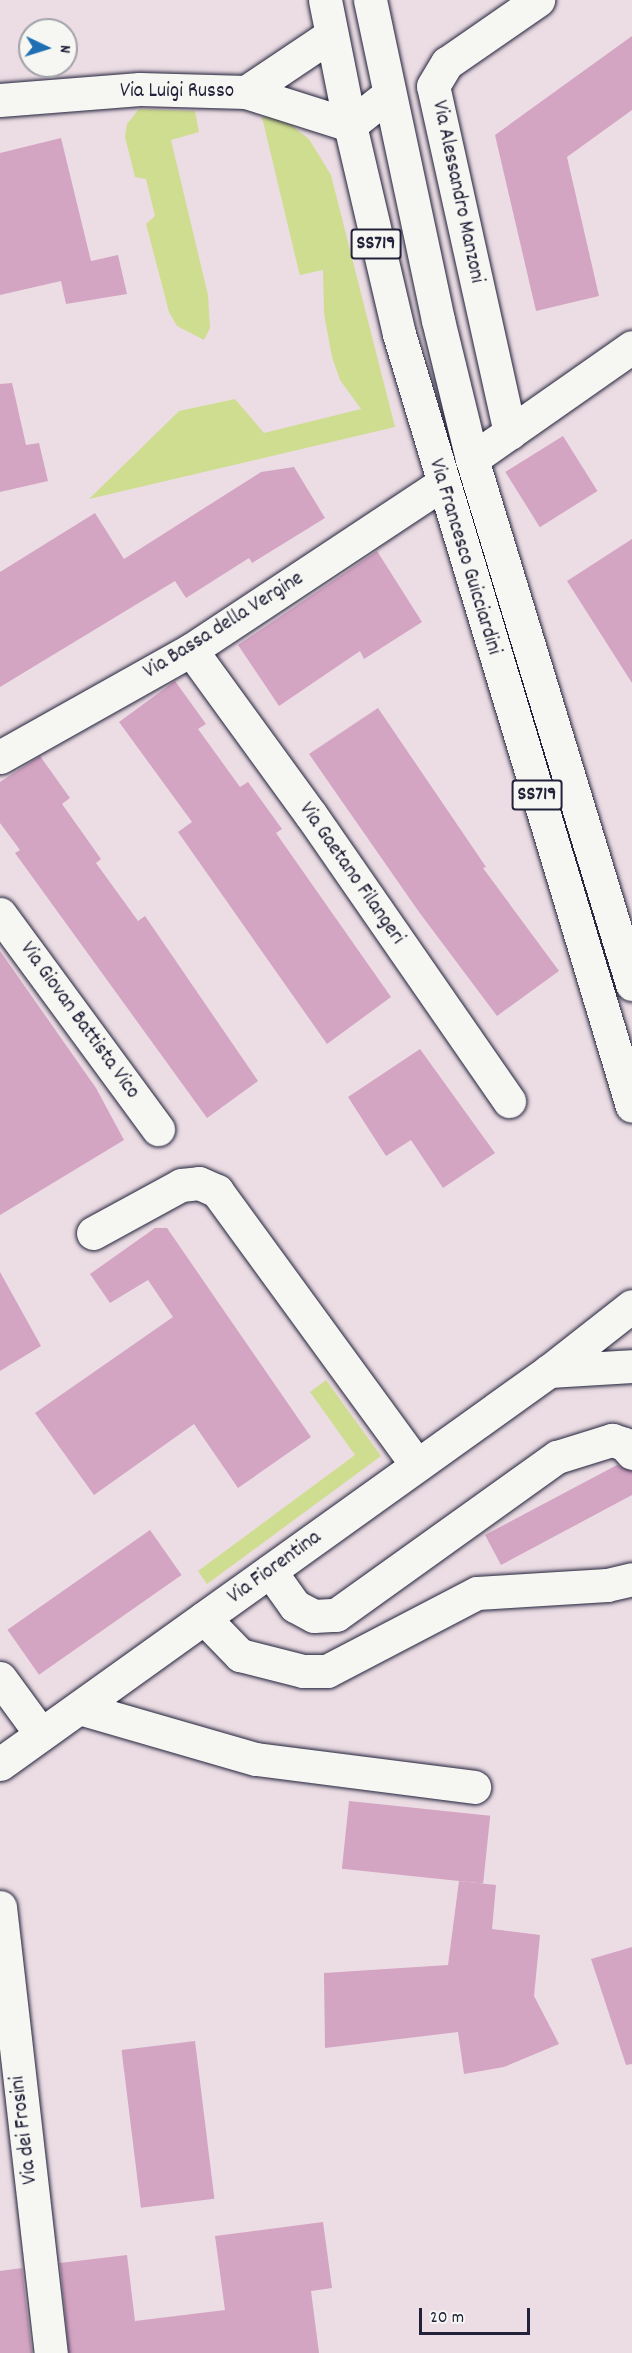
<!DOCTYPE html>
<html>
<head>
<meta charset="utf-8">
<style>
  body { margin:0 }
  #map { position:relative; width:632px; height:2353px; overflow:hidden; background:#ecdde4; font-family:Dekko,sans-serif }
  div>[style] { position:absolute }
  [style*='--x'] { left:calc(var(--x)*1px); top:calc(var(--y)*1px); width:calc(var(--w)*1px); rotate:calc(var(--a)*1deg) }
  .green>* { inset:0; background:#cfdd91 }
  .building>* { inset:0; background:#d4a4c3; transform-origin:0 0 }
  .roads { filter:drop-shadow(0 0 2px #22223b) drop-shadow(0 0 2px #22223b) }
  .minor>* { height:33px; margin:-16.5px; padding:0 16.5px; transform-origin:16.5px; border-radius:16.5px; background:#f6f6f2 }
  .major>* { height:33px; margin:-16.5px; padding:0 16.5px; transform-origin:16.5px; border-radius:16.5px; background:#f6f6f2 }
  span { translate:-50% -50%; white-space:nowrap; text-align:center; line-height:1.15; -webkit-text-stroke:4.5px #f6f6f2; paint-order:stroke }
  .shield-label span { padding:2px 4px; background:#f6f6f2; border:2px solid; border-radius:4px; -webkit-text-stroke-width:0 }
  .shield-label { font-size:20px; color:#22223b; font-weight:700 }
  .street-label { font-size:21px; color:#22223b }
  .north { position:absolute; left:18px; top:18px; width:60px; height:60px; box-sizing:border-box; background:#f6f6f2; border:2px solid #a1a1a9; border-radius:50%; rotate:94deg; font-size:16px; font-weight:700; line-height:24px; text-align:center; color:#22223b }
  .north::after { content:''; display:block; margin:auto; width:21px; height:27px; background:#1f6fb2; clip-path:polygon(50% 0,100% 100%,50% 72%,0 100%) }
  .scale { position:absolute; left:419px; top:2308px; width:111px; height:27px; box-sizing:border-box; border:3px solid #22223b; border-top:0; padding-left:8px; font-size:18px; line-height:21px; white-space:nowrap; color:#22223b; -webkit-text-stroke:4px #f6f6f2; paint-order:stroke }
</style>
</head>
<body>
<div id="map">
  <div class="green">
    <div style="clip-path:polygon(139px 109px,195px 111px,199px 132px,171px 140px,208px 295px,210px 328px,204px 340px,177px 326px,169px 312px,146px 224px,155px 216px,146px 179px,135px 177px,125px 137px,127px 124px)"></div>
    <div style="clip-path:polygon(269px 116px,291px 125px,309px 139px,331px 175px,395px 427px,89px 499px,179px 411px,235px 399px,264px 433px,361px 409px,340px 380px,332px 357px,324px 314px,323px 270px,300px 275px,299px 272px,262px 117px)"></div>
    <div style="clip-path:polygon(326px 1380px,381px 1456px,207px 1584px,198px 1571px,355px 1455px,310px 1392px)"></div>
  </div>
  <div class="building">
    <div style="clip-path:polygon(632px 36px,632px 110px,567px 157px,599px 296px,536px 311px,495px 135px)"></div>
    <div style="clip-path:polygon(61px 138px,91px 261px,118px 255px,127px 294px,66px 304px,61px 281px,0 295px,0 153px)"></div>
    <div style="clip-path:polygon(12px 383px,26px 445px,39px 443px,48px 481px,0 492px,0 384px)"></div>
    <div style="left:563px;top:436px;width:65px;height:68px;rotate:58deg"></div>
    <div style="clip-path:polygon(294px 467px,325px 518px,252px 563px,249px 558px,186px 598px,175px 581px,0 687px,0 572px,95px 513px,124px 559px,261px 472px)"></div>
    <div style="clip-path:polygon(632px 539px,632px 683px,567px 581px)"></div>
    <div style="clip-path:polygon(377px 551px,422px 622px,364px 659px,360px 651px,279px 706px,238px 645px)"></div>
    <div style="clip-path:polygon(175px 681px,206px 724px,198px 729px,240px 787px,248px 782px,282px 829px,276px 833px,391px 997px,327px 1044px,178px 832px,192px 822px,119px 722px)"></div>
    <div style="clip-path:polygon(378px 708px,486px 867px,483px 868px,559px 971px,497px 1016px,419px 912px,309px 754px)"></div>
    <div style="clip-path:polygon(40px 756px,70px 798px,62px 804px,101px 859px,96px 863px,138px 921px,145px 916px,258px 1081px,207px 1118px,15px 853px,20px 850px,0 823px,0 782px)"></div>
    <div style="clip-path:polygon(0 951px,96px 1088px,124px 1140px,0 1215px)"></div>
    <div style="clip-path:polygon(420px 1049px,495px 1153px,443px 1188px,411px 1140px,386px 1156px,348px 1097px)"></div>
    <div style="clip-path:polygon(155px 1228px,167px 1228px,311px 1437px,238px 1488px,194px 1424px,94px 1495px,35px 1413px,173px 1317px,148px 1280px,110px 1303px,90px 1274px)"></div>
    <div style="clip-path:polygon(0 1272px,41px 1346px,0 1371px)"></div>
    <div style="clip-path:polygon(617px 1465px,632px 1471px,632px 1495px,501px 1565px,485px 1535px)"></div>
    <div style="left:150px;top:1530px;width:55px;height:174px;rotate:55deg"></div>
    <div style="left:349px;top:1801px;width:142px;height:68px;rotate:6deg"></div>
    <div style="clip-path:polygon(459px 1881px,496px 1885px,492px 1929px,540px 1935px,534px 1996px,559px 2044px,504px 2067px,464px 2074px,458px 2032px,325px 2048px,324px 1973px,448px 1965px)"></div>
    <div style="clip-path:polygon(632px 1947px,632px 2064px,626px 2065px,591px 1959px)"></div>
    <div style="left:195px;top:2041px;width:159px;height:74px;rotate:83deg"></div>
    <div style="clip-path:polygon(323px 2222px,332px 2288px,311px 2291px,319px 2353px,69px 2353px,60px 2263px,127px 2255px,135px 2321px,225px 2310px,215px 2236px)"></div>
    <div style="clip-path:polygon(22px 2268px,32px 2353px,0 2353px,0 2271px)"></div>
  </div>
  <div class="roads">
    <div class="minor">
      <div style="--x:246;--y:92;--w:102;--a:-33.8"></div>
      <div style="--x:0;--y:100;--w:140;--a:-4.5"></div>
      <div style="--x:140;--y:89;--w:106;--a:1.6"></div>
      <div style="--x:246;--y:92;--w:109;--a:17.6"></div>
      <div style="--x:350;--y:125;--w:48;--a:-38.3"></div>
      <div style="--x:510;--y:433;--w:355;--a:-102.5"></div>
      <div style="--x:433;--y:86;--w:27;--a:-59"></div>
      <div style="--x:447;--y:63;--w:111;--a:-34.7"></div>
      <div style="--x:472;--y:459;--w:195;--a:-35"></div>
      <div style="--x:191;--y:650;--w:204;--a:54"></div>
      <div style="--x:311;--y:815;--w:348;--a:55.3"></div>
      <div style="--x:0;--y:757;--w:219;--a:-29.3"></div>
      <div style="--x:191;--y:650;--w:301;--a:-33.5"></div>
      <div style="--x:0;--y:914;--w:267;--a:53.7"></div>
      <div style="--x:93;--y:1233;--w:100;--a:-28.6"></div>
      <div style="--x:181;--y:1185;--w:18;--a:-6"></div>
      <div style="--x:199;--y:1183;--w:20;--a:24"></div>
      <div style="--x:217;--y:1191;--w:339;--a:53.9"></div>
      <div style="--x:549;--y:1371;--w:83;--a:-3.4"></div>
      <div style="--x:270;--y:1571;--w:43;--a:54.5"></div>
      <div style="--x:295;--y:1606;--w:21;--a:28"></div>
      <div style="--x:314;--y:1616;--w:22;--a:-3"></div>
      <div style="--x:336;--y:1615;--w:272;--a:-35.6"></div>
      <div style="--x:557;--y:1457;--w:58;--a:-17.2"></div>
      <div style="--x:612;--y:1440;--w:13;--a:18"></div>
      <div style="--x:624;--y:1444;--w:12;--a:48"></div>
      <div style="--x:204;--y:1618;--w:52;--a:45.8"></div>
      <div style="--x:240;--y:1655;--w:65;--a:14.3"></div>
      <div style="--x:303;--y:1671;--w:24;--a:0"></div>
      <div style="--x:327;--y:1671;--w:169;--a:-27.5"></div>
      <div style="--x:477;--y:1593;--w:130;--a:-3.5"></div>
      <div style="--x:607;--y:1585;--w:26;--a:-13"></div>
      <div style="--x:0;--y:1678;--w:69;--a:53.8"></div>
      <div style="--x:79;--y:1708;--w:184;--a:16.1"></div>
      <div style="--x:256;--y:1759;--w:220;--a:7.3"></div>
      <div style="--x:0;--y:1764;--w:675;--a:-35.6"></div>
      <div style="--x:549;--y:1371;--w:105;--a:-38.1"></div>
      <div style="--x:0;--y:1907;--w:449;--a:83.5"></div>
    </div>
    <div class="major">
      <div style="--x:325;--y:0;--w:127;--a:78.7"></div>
      <div style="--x:350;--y:125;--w:215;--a:76.8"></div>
      <div style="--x:399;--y:334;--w:806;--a:73.21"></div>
      <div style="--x:370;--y:0;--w:327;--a:78"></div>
      <div style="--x:438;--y:320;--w:143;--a:76.3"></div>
      <div style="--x:472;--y:459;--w:549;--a:73.05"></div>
    </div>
  </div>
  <div class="shield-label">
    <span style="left:376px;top:244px">SS719</span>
    <span style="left:537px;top:795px">SS719</span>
  </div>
  <div class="street-label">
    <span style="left:177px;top:92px">Via Luigi Russo</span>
    <span style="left:457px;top:192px;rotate:78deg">Via Alessandro Manzoni</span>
    <span style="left:464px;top:557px;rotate:73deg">Via Francesco Guicciardini</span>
    <span style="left:224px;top:626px;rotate:-32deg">Via Bassa della Vergine</span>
    <span style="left:351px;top:874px;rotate:55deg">Via Gaetano Filangeri</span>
    <span style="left:79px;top:1021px;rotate:54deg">Via Giovan Battista Vico</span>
    <span style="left:275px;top:1568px;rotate:-36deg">Via Fiorentina</span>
    <span style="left:25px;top:2130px;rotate:-97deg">Via dei Frosini</span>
  </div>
  <div class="north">N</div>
  <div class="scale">20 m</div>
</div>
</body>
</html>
